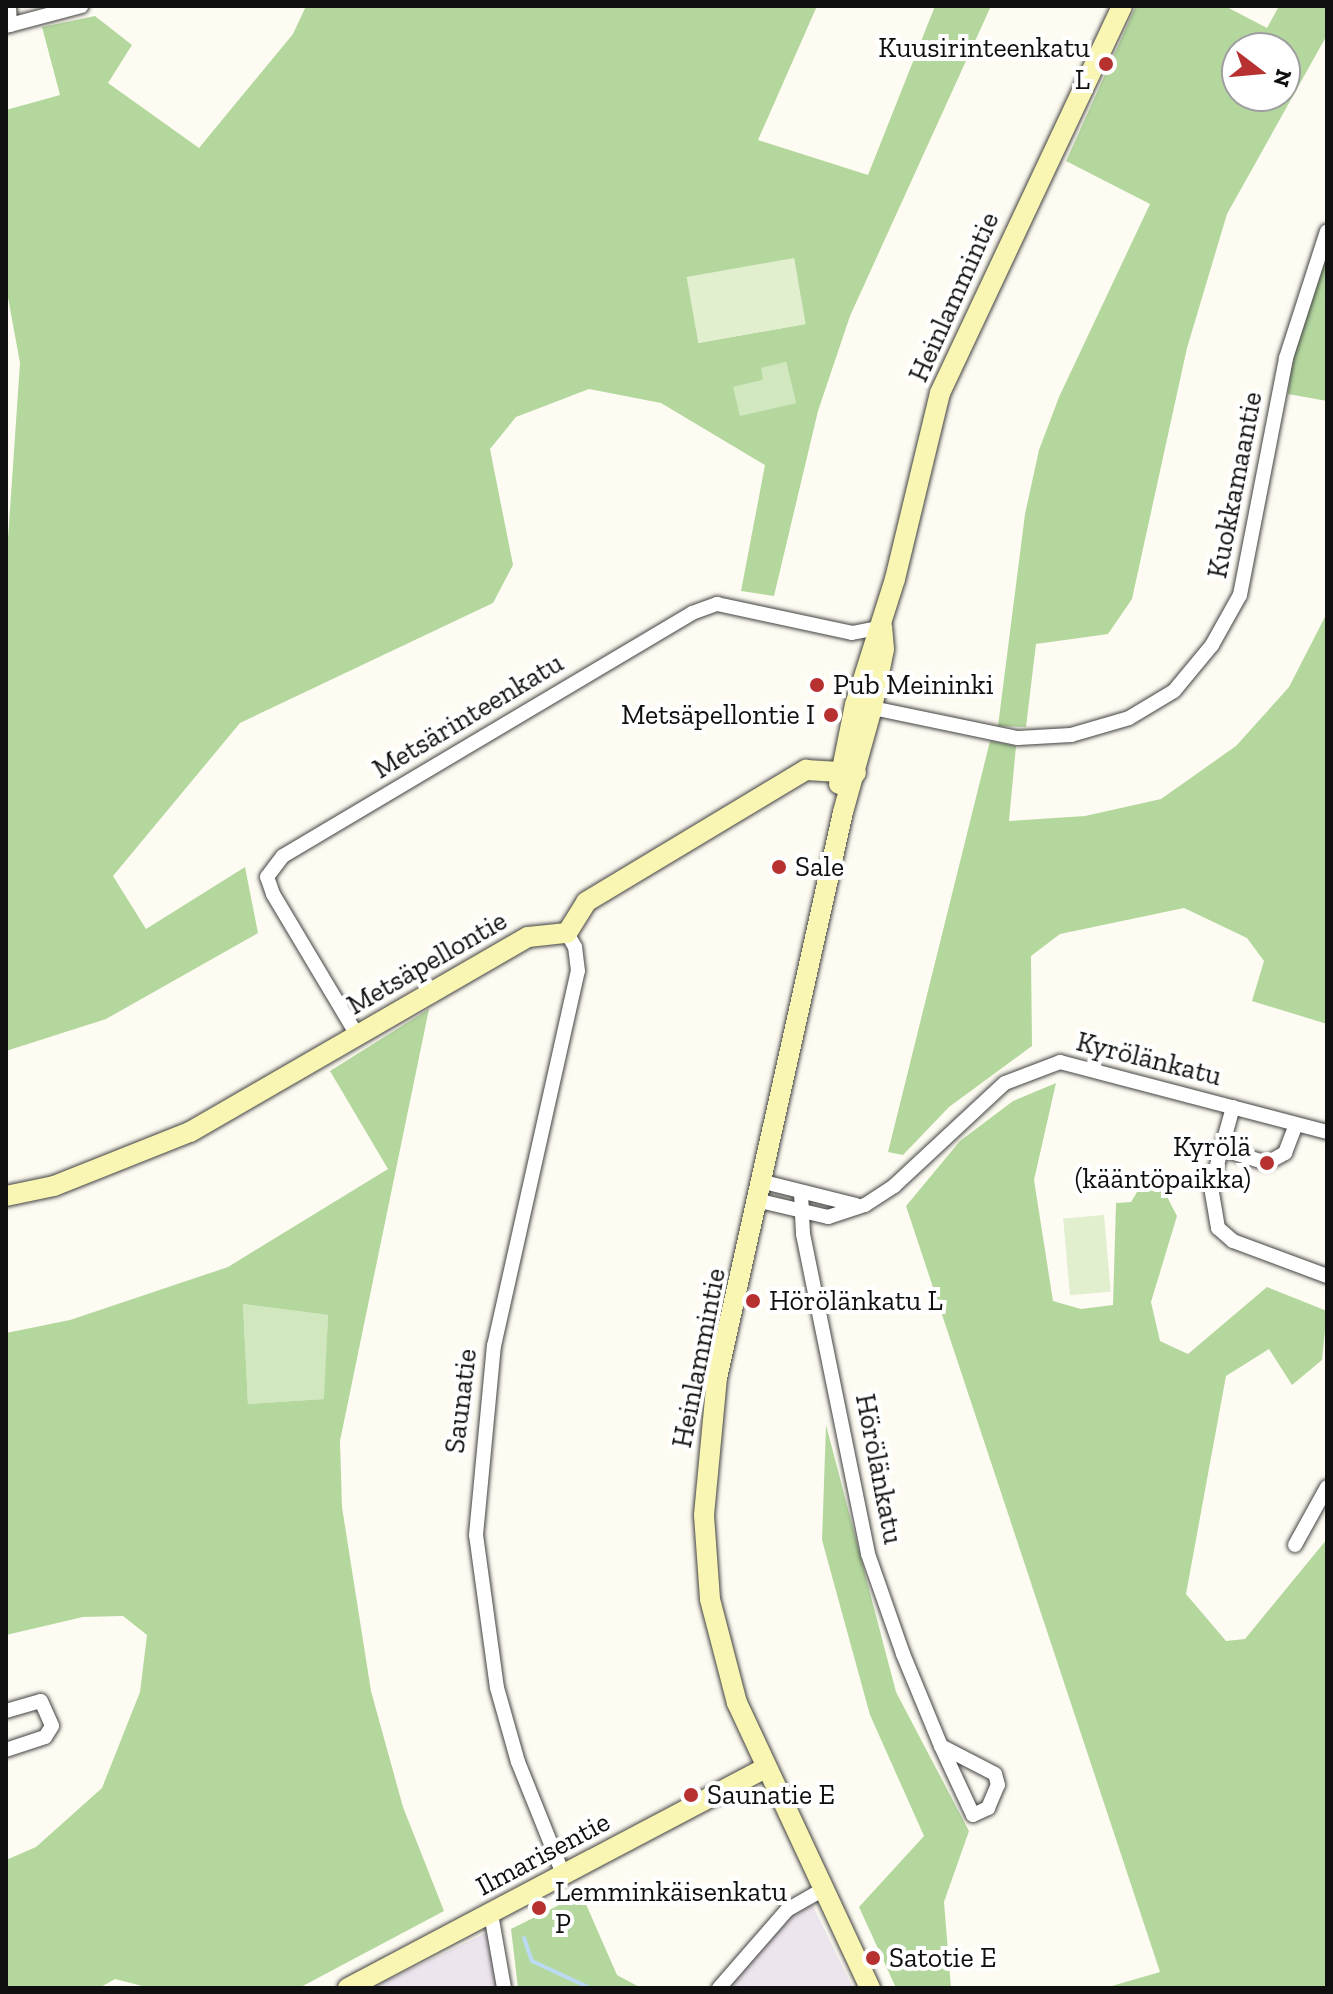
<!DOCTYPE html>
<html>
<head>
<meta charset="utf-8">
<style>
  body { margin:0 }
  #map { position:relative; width:1333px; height:1994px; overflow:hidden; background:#fefcf2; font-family:"Zilla Slab",serif }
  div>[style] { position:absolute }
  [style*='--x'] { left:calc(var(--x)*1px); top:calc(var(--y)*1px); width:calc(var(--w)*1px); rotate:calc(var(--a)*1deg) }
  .industrial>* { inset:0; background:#ede5ed }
  .green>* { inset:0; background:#d1e7be }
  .forest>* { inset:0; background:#b4d79e }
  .pitch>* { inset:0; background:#e2efcf; transform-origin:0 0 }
  .stream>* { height:4px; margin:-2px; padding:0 2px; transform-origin:2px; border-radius:2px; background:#badaf2 }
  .roads { filter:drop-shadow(0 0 2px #424242) drop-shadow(0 0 2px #424242) }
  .street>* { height:14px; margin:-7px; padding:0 7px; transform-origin:7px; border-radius:7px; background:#fff }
  .secondary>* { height:20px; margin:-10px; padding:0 10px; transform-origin:10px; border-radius:10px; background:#f9f5b2 }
  .dots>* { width:22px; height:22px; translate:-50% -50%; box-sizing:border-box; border:4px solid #fff; border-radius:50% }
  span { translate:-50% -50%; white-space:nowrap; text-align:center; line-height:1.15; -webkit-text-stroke:8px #fff; paint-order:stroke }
  .poi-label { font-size:28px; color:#0f0f0f }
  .right { translate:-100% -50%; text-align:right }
  .left { translate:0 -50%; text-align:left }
  .street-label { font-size:28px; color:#0f0f0f }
  .frame { position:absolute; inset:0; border:8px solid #0f0f0f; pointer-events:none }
  .north { position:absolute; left:1221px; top:32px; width:80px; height:80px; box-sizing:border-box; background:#fff; border:2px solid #9f9f9f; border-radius:50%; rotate:106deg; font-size:22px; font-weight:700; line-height:32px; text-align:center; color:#0f0f0f }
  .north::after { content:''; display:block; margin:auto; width:28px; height:36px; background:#b63130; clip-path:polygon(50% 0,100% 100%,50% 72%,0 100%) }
</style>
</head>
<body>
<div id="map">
  <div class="industrial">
    <div style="clip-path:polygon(812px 1904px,853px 1988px,728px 1988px,792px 1914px)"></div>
    <div style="clip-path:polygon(490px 1931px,498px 1988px,371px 1988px)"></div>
  </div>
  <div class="green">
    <div style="clip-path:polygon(786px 362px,796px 403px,740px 417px,732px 387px,763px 380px,760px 368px)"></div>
    <div style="clip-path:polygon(243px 1304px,328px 1315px,325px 1399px,248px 1404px)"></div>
  </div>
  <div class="forest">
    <div style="clip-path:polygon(evenodd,306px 6px,817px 6px,758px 140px,868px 175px,935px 6px,991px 6px,850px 316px,818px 411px,774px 596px,741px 591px,765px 465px,661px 403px,589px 389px,516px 417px,490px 449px,513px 565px,493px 603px,240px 723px,113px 876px,146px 929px,245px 867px,258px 933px,106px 1019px,6px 1051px,6px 568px,20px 363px,6px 287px,6px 110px,60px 95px,42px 27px,95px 16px,132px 45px,108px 83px,199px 148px,293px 34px,306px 6px,794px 259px,805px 324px,698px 343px,794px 259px,306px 6px,786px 362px,796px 403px,740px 416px,733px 387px,763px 380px,761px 368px,786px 362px)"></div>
    <div style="clip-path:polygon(evenodd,1136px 6px,1225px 6px,1267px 28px,1279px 6px,1327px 6px,1327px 35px,1227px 214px,1187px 348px,1132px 599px,1108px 634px,1036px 644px,1026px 727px,998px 726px,1025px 514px,1039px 450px,1059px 397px,1150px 204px,1066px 161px,1136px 6px,1285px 48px,1285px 96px,1237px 96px,1237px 48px,1285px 48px)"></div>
    <div style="clip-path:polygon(1327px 250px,1327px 401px,1288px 394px,1292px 360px)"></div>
    <div style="clip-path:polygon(1327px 613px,1327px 1024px,1252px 1001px,1264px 961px,1247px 938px,1184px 908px,1060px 934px,1031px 956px,1032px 1046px,949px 1107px,903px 1155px,888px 1152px,990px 741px,1016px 746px,1009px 821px,1085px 816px,1161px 799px,1236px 746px,1289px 687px)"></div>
    <div style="clip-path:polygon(evenodd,429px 1009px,340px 1441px,342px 1507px,371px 1691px,403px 1807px,444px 1911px,299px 1988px,150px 1988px,115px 1979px,99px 1988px,6px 1988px,6px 1860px,36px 1847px,102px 1788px,140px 1692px,147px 1635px,123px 1616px,83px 1617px,6px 1635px,6px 1333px,70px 1320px,228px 1267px,388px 1169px,330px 1071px,429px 1009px,243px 1304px,328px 1315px,324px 1399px,248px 1404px,243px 1304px)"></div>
    <div style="clip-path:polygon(1056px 1083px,1034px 1180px,1053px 1301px,1081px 1309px,1113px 1305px,1116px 1203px,1131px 1202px,1143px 1182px,1162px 1187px,1177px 1216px,1151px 1302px,1160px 1341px,1188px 1354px,1267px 1287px,1327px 1311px,1322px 1360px,1292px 1385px,1269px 1349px,1226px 1376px,1186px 1594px,1226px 1641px,1245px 1639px,1327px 1539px,1327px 1988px,1105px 1988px,1160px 1972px,906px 1206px,960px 1141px,1013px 1101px)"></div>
    <div style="clip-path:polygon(826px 1425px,896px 1692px,969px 1831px,944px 1902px,951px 1988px,896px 1988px,859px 1907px,924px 1836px,870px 1715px,822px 1540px)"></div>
    <div style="clip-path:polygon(578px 1886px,617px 1975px,641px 1988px,518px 1988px,511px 1929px,563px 1903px)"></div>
  </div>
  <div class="pitch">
    <div style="left:794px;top:258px;width:67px;height:109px;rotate:80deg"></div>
    <div style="left:1104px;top:1215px;width:77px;height:41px;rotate:85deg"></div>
  </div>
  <div class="stream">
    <div style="--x:524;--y:1938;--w:24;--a:71"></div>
    <div style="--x:532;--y:1961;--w:64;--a:25"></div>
  </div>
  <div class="roads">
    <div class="street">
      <div style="--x:9;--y:6;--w:19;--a:87"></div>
      <div style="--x:6;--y:26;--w:78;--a:-14.9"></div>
      <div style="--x:863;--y:706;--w:158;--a:11.7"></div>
      <div style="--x:1018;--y:738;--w:53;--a:-3.2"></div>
      <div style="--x:1071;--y:735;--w:60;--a:-16.3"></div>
      <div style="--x:1129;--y:718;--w:52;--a:-31"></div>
      <div style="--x:1174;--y:691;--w:60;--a:-50.4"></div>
      <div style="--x:1212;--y:645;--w:57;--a:-60.8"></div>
      <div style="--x:1240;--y:595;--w:241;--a:-79"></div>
      <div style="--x:1286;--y:358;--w:133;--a:-72.1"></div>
      <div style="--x:357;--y:1035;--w:164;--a:-120.8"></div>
      <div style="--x:273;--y:894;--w:18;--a:-109"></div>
      <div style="--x:267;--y:877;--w:26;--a:-53"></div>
      <div style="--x:283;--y:856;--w:476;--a:-30.7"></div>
      <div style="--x:692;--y:613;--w:27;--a:-20"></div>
      <div style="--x:717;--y:604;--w:138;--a:12.1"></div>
      <div style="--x:852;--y:633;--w:31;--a:-11"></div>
      <div style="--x:1233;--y:1107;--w:83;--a:105.4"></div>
      <div style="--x:1211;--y:1187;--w:42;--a:80.3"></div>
      <div style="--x:1218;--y:1228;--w:20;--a:41"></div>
      <div style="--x:1233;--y:1241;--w:100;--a:20.4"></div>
      <div style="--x:1221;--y:1149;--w:48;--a:16.9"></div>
      <div style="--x:1267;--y:1163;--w:21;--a:-29"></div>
      <div style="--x:1285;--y:1153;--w:30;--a:-69"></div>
      <div style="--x:764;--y:1182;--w:95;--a:14"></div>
      <div style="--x:801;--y:1193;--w:41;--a:87.2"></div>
      <div style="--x:803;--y:1234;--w:327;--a:78.5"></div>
      <div style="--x:868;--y:1554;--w:106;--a:70.7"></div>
      <div style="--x:903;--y:1654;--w:100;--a:67.6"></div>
      <div style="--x:941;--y:1746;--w:76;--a:65.1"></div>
      <div style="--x:973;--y:1815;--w:17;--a:-25"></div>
      <div style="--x:988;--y:1808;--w:25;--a:-67"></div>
      <div style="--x:998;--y:1785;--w:11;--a:-105"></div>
      <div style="--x:995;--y:1774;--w:61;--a:-152.6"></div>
      <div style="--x:760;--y:1201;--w:70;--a:13.2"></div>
      <div style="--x:828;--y:1217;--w:39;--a:-18"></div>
      <div style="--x:865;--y:1205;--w:35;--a:-33"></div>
      <div style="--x:894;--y:1186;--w:151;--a:-42.9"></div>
      <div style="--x:1005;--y:1083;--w:59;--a:-20.9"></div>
      <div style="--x:1060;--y:1062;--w:276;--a:14.7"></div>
      <div style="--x:1295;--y:1545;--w:66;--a:-61.1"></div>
      <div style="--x:6;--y:1711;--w:36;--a:-16"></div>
      <div style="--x:41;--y:1701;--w:27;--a:66"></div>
      <div style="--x:52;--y:1726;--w:13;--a:122"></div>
      <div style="--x:45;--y:1737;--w:41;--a:161.6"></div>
      <div style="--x:563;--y:1874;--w:121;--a:-111.9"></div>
      <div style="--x:518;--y:1762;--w:77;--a:-105.8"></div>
      <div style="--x:497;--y:1688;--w:154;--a:-97.8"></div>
      <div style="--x:476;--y:1535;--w:190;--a:-84.6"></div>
      <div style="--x:494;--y:1346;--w:384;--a:-77.4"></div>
      <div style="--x:578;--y:971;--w:24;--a:-97"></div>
      <div style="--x:575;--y:947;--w:16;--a:-120"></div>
      <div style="--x:491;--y:1914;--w:75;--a:80"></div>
      <div style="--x:719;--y:1988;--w:103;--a:-48.9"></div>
      <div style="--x:787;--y:1910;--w:40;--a:-29.7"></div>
    </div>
    <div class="secondary">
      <div style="--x:839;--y:784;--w:81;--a:-78.6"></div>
      <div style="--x:855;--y:705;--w:132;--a:-72.4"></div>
      <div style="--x:895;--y:579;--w:191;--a:-76.4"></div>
      <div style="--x:940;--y:393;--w:428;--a:-64.8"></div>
      <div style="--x:6;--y:1196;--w:49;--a:-11.8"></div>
      <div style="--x:54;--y:1186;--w:146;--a:-21.7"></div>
      <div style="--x:190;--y:1132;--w:390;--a:-30"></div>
      <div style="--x:528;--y:937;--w:39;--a:-6"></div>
      <div style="--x:567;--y:933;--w:36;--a:-58"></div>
      <div style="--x:586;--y:902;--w:257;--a:-31"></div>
      <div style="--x:806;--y:770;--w:50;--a:3.4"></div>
      <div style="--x:348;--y:1988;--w:470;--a:-27.8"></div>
      <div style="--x:870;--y:1988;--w:315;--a:-115"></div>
      <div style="--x:737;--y:1703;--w:107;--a:-104.6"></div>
      <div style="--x:710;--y:1599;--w:84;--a:-94.1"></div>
      <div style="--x:704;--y:1515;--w:138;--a:-84.6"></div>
      <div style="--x:717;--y:1378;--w:580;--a:-77.45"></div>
      <div style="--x:843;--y:812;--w:108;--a:-74.4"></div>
      <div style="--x:872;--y:708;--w:60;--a:-78.5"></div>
      <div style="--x:884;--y:649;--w:22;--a:-95"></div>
    </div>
  </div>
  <div class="dots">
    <div style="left:1106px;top:64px;background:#b63130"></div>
    <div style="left:817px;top:685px;background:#b63130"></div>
    <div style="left:831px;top:715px;background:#b63130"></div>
    <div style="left:779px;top:867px;background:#b63130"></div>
    <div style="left:1267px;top:1163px;background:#b63130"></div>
    <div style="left:753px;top:1301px;background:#b63130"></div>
    <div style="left:691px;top:1795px;background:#b63130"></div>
    <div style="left:539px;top:1908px;background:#b63130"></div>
    <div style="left:873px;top:1958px;background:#b63130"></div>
  </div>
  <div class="poi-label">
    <span class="right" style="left:1090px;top:64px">Kuusirinteenkatu<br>L</span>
    <span class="left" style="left:833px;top:685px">Pub Meininki</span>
    <span class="right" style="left:815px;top:715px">Metsäpellontie I</span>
    <span class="left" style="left:795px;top:867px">Sale</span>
    <span class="right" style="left:1251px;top:1163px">Kyrölä<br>(kääntöpaikka)</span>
    <span class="left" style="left:769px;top:1301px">Hörölänkatu L</span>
    <span class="left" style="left:707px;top:1795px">Saunatie E</span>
    <span class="left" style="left:555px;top:1908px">Lemminkäisenkatu<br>P</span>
    <span class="left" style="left:889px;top:1958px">Satotie E</span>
  </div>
  <div class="street-label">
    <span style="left:954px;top:297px;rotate:-66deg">Heinlammintie</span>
    <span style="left:1235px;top:485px;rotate:-79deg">Kuokkamaantie</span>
    <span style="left:468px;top:716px;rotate:-31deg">Metsärinteenkatu</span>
    <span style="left:427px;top:963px;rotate:-30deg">Metsäpellontie</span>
    <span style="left:1149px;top:1059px;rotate:14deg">Kyrölänkatu</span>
    <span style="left:699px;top:1358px;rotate:-79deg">Heinlammintie</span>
    <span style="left:461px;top:1401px;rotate:-83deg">Saunatie</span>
    <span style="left:879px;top:1469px;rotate:79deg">Hörölänkatu</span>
    <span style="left:543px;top:1854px;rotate:-28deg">Ilmarisentie</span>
  </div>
  <div class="frame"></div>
  <div class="north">N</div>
</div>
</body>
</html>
